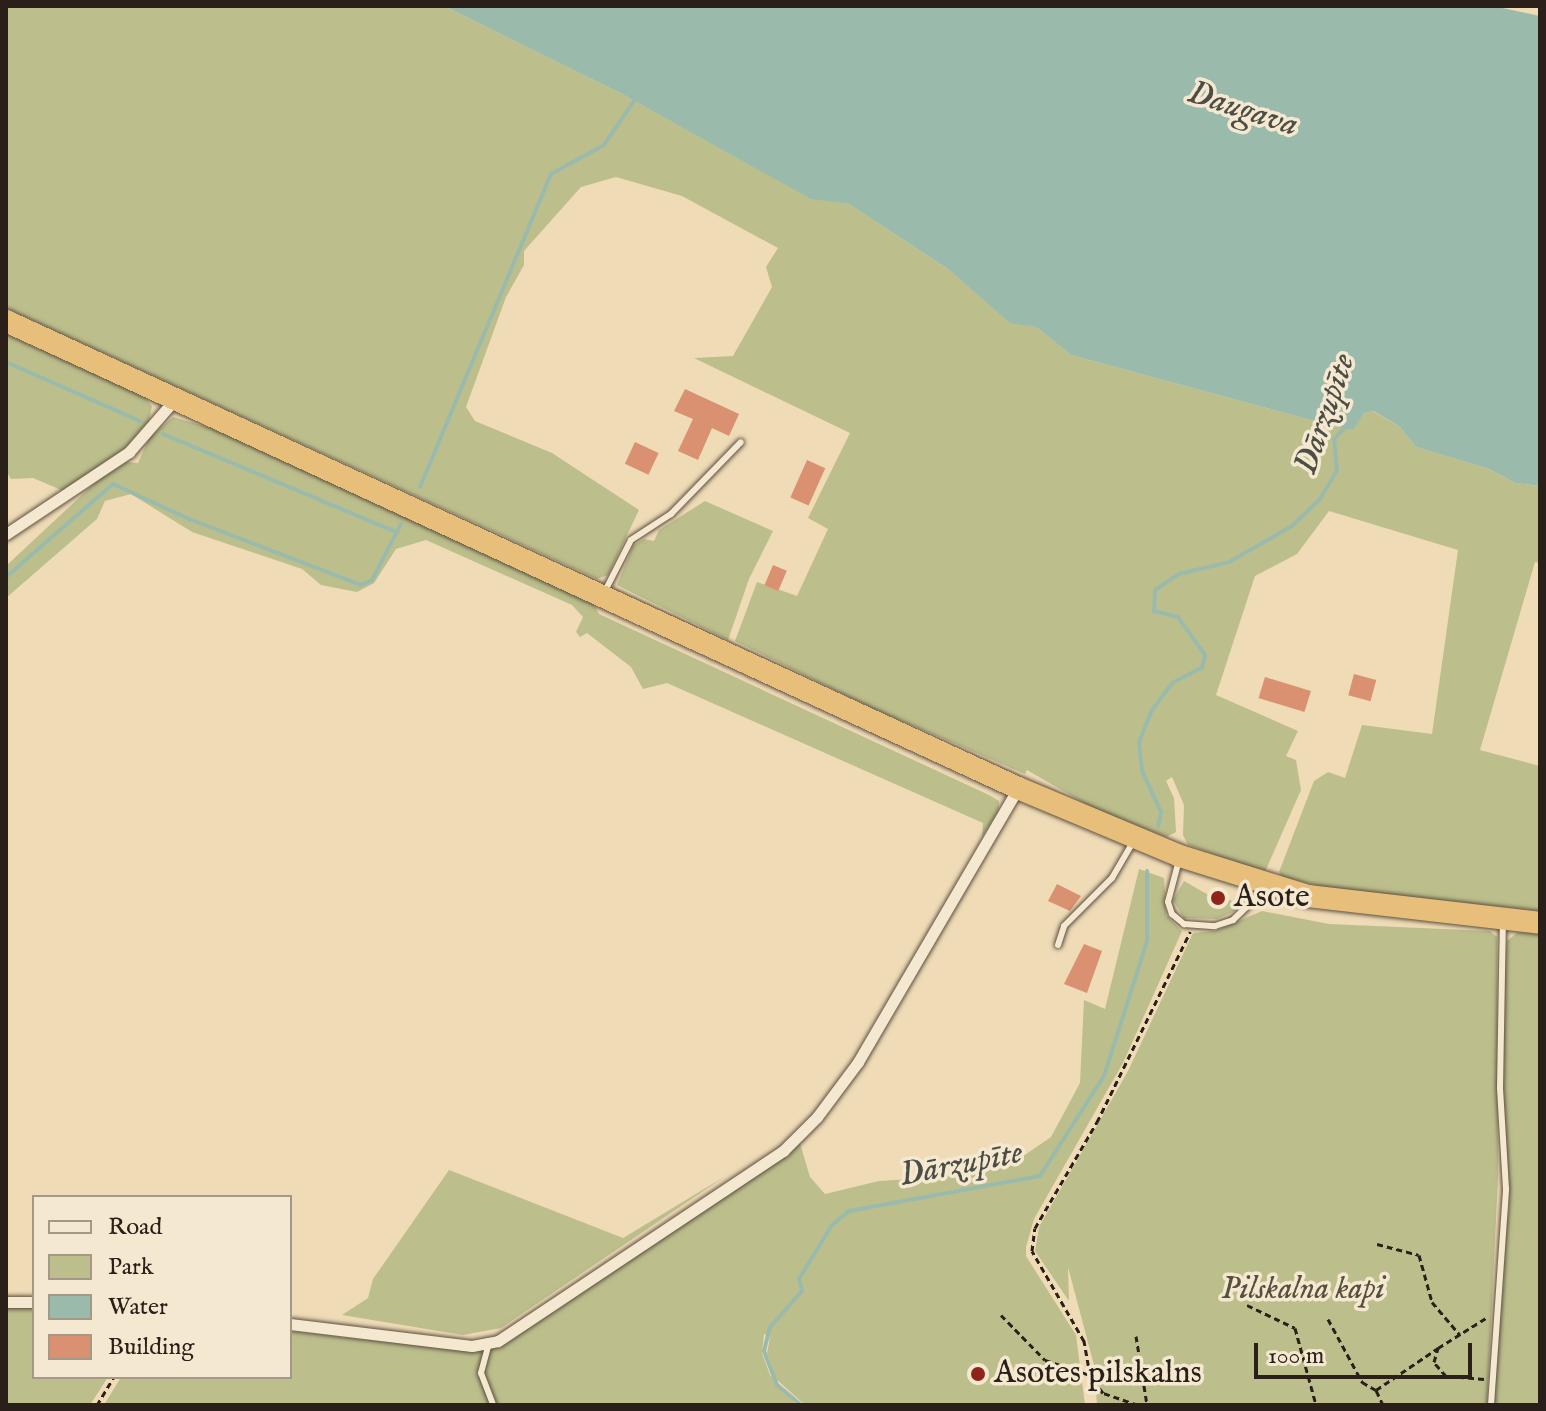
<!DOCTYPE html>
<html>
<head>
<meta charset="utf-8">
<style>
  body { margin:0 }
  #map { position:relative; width:1546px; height:1411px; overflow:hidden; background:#efdbb6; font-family:"IM FELL English",serif }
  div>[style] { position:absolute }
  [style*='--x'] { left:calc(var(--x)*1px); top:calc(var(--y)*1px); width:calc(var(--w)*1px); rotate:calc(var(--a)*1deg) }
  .green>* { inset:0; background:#bcbf8c }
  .water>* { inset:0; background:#9abbac }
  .stream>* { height:4px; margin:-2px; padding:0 2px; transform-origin:2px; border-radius:2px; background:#9abbac }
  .building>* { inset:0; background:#d99171; transform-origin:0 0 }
  .path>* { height:3px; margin-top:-1.5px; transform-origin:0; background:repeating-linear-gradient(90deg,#2b2019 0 6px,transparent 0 10px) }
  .roads { filter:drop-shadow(0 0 2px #5c4f40) drop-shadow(0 0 2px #5c4f40) }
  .lane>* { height:6px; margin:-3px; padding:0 3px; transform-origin:3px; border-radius:3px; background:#f5e8d0 }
  .street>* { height:11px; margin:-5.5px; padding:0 5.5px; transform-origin:5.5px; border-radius:5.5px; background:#f5e8d0 }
  .highway>* { height:22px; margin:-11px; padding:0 11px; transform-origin:11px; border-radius:11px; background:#e8be7b }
  .dots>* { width:22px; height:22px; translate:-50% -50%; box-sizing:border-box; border:4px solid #f5e8d0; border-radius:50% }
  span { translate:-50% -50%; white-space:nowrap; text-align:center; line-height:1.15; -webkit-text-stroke:7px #f5e8d0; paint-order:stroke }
  .poi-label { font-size:32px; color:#2b2019 }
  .left { translate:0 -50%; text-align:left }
  .park-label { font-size:32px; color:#56503c; font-style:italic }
  .water-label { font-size:34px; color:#4c4e45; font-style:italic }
  .frame { position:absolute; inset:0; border:8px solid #2b2019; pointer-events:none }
  .legend { position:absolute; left:32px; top:1195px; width:260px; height:184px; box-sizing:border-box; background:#f5e8d0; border:2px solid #a49887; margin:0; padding:10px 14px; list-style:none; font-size:24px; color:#2b2019 }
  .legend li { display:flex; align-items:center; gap:16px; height:40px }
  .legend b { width:40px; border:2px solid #a49887 }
  .scale { position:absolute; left:1254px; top:1343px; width:218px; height:36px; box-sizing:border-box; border:4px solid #2b2019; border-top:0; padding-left:10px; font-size:24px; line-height:28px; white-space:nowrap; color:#2b2019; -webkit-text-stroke:6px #f5e8d0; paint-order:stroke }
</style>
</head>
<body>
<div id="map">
  <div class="green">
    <div style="clip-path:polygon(6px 6px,444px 6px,622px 94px,811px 198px,849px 204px,948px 269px,1010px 322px,1036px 327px,1071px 355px,1344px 429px,1353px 429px,1364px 413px,1372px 411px,1399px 426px,1416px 447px,1489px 469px,1515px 483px,1540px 486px,1540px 563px,1535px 562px,1480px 750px,1540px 766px,1540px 911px,1328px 888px,1282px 877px,1279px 872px,1314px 781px,1328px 772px,1345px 778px,1362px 725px,1432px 734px,1458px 550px,1329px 511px,1297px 554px,1255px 576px,1216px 695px,1298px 731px,1286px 756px,1296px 760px,1301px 790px,1265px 872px,1188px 845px,1183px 835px,1184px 805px,1172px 777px,1166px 781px,1174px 798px,1176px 832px,1166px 837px,1091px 807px,1027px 770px,1025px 774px,870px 707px,735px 641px,757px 582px,797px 596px,828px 529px,808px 518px,850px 433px,694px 358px,733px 356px,772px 287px,766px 267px,778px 248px,682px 196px,616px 177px,581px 187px,524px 251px,524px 265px,506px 297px,466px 407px,475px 421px,552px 453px,639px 510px,608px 575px,597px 579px,6px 308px)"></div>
    <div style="clip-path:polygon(6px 334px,143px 395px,152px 406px,149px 421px,125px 448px,66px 492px,33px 478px,11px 479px,6px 471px)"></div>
    <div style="clip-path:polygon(173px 417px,215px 429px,592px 601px,599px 614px,989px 795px,999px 801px,999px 810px,982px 837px,983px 823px,667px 683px,643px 689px,631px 667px,587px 633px,580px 637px,576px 632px,583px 617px,572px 605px,426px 540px,396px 549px,374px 583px,357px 592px,321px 585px,302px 569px,192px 532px,131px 494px,105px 501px,97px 519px,6px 598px,6px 566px,99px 479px,126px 462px,138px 463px,149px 438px)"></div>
    <div style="clip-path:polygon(705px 501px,773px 531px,749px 579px,728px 640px,617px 585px,633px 546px,644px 539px,654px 541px,659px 530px)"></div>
    <div style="clip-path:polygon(1139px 869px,1164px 878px,1166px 915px,1182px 931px,1123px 1063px,1034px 1219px,1026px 1247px,1026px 1256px,1076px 1335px,1085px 1405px,805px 1405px,776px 1379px,767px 1353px,770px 1337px,764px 1334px,762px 1353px,770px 1375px,797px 1405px,104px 1405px,121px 1377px,290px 1377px,290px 1331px,474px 1352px,493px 1349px,799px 1140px,810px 1177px,825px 1194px,879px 1181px,943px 1177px,1022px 1157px,1051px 1137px,1080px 1083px,1084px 1000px,1105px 1009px)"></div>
    <div style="clip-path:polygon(1184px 881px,1226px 905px,1229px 900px,1239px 904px,1239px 909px,1217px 919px,1184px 918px,1173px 900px)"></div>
    <div style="clip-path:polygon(1262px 911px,1329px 924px,1490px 931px,1497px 937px,1498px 1178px,1487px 1405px,1097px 1405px,1094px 1365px,1068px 1267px,1069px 1301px,1035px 1251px,1039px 1227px,1128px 1071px,1193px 933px,1215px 931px)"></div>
    <div style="clip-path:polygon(1518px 932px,1540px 934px,1540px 1405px,1494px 1405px,1501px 1253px,1509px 1208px,1503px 1105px,1505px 964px,1507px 941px)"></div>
    <div style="clip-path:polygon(449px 1170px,623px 1238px,724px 1177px,501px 1328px,463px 1335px,342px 1315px,368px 1298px,373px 1279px)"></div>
    <div style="clip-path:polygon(6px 1307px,34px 1307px,34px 1377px,108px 1377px,90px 1405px,6px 1405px)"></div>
  </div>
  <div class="water">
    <div style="clip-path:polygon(444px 6px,1493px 6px,1540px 16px,1540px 486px,1515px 483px,1489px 469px,1416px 447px,1399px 426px,1373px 411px,1364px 413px,1354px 429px,1344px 429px,1071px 355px,1036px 327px,1010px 323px,948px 269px,849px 204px,811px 199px,622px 94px)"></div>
  </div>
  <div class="stream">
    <div style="--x:6;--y:362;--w:146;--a:23.8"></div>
    <div style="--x:163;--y:434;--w:253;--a:22.8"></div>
    <div style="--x:420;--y:487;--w:339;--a:-67.3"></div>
    <div style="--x:551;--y:174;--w:60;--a:-28.7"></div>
    <div style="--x:604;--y:145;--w:53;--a:-55.7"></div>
    <div style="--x:6;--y:577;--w:142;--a:-41"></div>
    <div style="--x:113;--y:484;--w:84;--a:24.7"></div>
    <div style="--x:189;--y:519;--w:184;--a:21"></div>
    <div style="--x:361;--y:585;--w:12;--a:-24"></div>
    <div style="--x:372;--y:580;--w:63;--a:-62.6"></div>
    <div style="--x:1158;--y:826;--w:14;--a:-78"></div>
    <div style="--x:1161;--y:812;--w:45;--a:-114.9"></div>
    <div style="--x:1142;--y:771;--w:29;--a:-96"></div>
    <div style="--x:1139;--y:742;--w:35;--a:-68"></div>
    <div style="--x:1152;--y:710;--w:34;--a:-53"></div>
    <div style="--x:1172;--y:683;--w:34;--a:-27"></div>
    <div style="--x:1202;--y:668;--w:13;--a:-77"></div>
    <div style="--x:1205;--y:655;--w:47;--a:-125.4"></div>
    <div style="--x:1178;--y:617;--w:25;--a:-166"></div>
    <div style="--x:1154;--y:611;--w:21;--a:-87"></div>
    <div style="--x:1155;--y:590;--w:29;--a:-34"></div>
    <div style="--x:1179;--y:574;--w:51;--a:-13.5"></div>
    <div style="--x:1229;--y:562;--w:73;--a:-29.7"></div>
    <div style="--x:1292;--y:526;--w:39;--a:-44"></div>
    <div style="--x:1320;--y:499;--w:33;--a:-59"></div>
    <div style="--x:1337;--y:471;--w:32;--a:-95"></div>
    <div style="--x:1334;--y:439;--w:16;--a:-47"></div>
    <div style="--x:801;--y:1405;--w:31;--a:-140"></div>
    <div style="--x:777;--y:1385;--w:36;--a:-111"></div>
    <div style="--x:764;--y:1351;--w:25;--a:-76"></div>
    <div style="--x:770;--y:1327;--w:48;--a:-48.4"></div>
    <div style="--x:802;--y:1291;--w:12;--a:-104"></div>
    <div style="--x:799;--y:1279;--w:63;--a:-58.6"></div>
    <div style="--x:832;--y:1225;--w:22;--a:-39"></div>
    <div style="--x:849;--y:1211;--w:194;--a:-10.4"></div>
    <div style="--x:1040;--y:1176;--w:119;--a:-57.4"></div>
    <div style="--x:1104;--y:1076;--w:142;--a:-72.3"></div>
    <div style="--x:1147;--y:941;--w:70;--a:-90"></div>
  </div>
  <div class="building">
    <div style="clip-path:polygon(685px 389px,739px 414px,729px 436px,712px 428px,698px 460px,678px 451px,693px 419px,674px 411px)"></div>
    <div style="left:635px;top:442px;width:26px;height:24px;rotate:25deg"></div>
    <div style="left:807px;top:460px;width:20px;height:41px;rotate:24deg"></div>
    <div style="left:773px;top:565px;width:15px;height:22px;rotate:23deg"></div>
    <div style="left:1354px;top:674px;width:23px;height:22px;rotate:15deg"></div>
    <div style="left:1265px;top:677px;width:48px;height:22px;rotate:17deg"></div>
    <div style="clip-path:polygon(1057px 884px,1081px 896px,1070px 911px,1048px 901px)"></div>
    <div style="clip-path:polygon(1084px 944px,1102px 951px,1087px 993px,1064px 984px)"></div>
  </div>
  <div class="path">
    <div style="--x:1377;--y:1244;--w:43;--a:14.7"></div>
    <div style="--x:1419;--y:1255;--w:49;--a:74.5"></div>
    <div style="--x:1432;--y:1302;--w:43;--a:49.7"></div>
    <div style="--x:1247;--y:1305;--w:53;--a:25.6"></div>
    <div style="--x:1295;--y:1328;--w:80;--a:74.7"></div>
    <div style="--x:1001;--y:1315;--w:63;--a:45.6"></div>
    <div style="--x:1045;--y:1360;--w:47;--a:18.4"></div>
    <div style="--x:1328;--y:1319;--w:72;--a:61.6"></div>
    <div style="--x:1362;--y:1382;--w:16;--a:30"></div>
    <div style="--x:1136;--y:1336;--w:70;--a:80.9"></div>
    <div style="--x:1484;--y:1379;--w:38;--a:-175"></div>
    <div style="--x:1446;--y:1376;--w:18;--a:-131"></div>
    <div style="--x:1434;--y:1362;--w:15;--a:-74"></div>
    <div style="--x:1438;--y:1348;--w:57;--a:-32"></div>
    <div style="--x:97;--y:1405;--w:33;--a:-59"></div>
    <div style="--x:1138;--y:1405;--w:37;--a:-161"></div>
    <div style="--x:1103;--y:1393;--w:22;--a:-126"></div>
    <div style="--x:1090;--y:1375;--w:35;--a:-100"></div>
    <div style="--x:1084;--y:1341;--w:104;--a:-120"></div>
    <div style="--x:1032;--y:1251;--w:23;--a:-83"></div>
    <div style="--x:1035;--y:1228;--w:123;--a:-59.7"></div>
    <div style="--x:1097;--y:1122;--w:212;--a:-63.9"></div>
    <div style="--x:1383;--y:1405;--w:17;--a:-115"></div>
    <div style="--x:1376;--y:1390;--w:75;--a:-34.1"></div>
  </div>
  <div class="roads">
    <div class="lane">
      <div style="--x:604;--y:593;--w:59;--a:-63"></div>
      <div style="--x:631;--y:540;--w:48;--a:-33"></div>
      <div style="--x:671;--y:514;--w:100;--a:-45.8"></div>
      <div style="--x:1179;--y:860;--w:43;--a:104.7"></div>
      <div style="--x:1168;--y:902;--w:13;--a:72"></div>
      <div style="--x:1172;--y:914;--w:16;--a:40"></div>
      <div style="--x:1184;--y:924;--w:31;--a:4"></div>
      <div style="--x:1215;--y:926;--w:19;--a:-18"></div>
      <div style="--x:1233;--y:920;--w:46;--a:-44.1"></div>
      <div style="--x:1058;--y:945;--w:20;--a:-72"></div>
      <div style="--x:1064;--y:926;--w:68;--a:-45"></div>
      <div style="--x:1112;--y:878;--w:42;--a:-59.7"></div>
      <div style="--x:489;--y:1343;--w:31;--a:105"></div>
      <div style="--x:481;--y:1373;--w:34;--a:69"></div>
      <div style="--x:1491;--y:1405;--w:217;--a:-86"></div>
      <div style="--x:1506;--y:1189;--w:101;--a:-93.4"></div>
      <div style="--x:1500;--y:1088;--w:164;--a:-89"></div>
    </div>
    <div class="street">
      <div style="--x:6;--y:534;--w:148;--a:-33.7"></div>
      <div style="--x:129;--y:452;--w:70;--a:-49"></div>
      <div style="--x:6;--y:1302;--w:28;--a:0"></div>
      <div style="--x:290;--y:1324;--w:183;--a:6.9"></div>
      <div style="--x:472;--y:1346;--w:26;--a:-11"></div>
      <div style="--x:498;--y:1341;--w:343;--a:-33.7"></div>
      <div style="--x:783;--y:1151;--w:48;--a:-45"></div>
      <div style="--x:817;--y:1117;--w:69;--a:-53.3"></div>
      <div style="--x:858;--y:1062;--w:317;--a:-59.7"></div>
    </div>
    <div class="highway">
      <div style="--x:6;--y:321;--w:1115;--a:24.77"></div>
      <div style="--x:1018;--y:788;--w:176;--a:22.8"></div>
      <div style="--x:1180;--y:856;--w:134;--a:17.4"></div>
      <div style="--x:1308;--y:896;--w:234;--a:6.6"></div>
    </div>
  </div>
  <div class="dots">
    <div style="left:1218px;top:898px;background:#8f2418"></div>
    <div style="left:978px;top:1374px;background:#8f2418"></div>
  </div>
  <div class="poi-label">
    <span class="left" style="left:1234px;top:898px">Asote</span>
    <span class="left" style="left:994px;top:1374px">Asotes pilskalns</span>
  </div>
  <div class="park-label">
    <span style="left:1303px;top:1290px">Pilskalna kapi</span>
  </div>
  <div class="water-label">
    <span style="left:1243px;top:109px;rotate:18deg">Daugava</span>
    <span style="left:1325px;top:414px;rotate:-71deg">Dārzupīte</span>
    <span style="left:961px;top:1164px;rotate:-11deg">Dārzupīte</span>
  </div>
  <div class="frame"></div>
  <ul class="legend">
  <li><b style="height:10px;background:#f5e8d0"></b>Road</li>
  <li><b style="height:22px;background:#bcbf8c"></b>Park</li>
  <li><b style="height:22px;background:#9abbac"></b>Water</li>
  <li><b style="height:22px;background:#d99171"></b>Building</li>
  </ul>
  <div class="scale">100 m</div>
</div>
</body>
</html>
